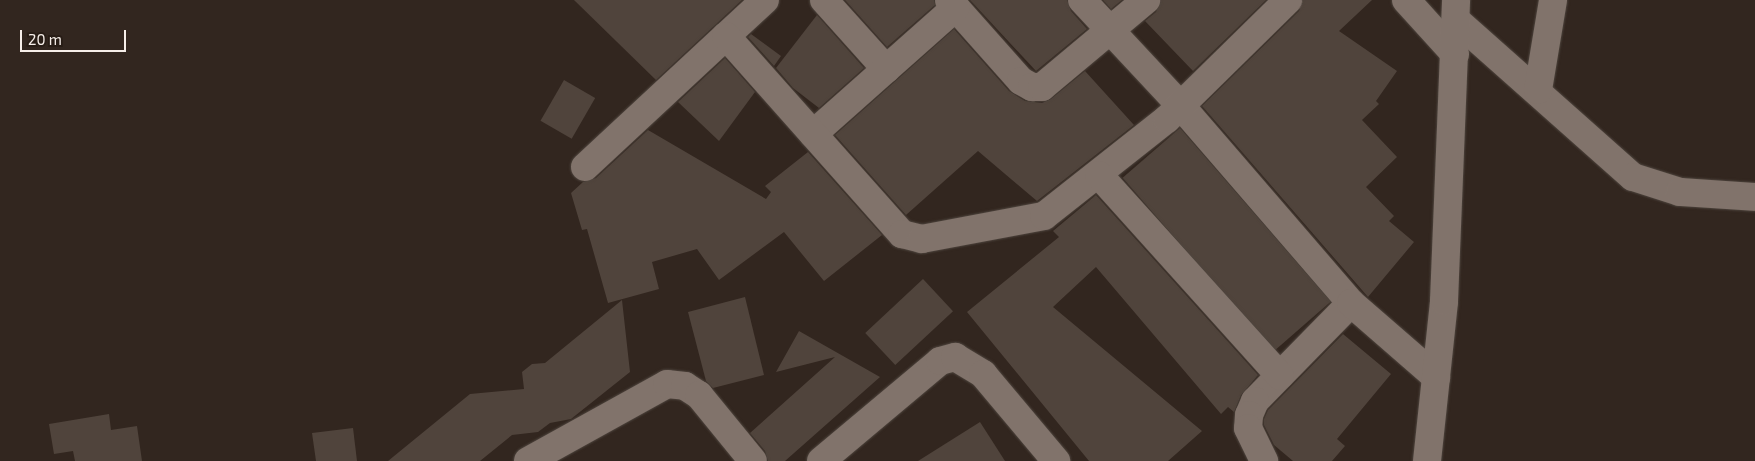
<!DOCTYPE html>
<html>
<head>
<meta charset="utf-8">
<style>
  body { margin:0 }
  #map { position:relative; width:1755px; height:461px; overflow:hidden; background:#32261f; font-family:"Exo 2",sans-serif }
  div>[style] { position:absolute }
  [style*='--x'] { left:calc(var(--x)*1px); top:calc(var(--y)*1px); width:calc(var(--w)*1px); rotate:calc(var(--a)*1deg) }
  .building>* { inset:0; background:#50443c; transform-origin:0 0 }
  .roads { filter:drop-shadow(0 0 1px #4e453e) drop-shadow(0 0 1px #4e453e) }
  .minor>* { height:28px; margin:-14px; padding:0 14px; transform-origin:14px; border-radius:14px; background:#81736b }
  span { translate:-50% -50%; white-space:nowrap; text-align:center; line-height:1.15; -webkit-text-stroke:4px #281d16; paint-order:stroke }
  .scale { position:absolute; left:20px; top:30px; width:106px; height:22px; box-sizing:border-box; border:2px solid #f6eee9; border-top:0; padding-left:6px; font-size:15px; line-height:18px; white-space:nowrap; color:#f6eee9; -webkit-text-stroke:4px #281d16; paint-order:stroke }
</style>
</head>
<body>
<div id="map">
  <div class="building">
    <div style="clip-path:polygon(574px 0,742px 0,656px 80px)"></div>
    <div style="clip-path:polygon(845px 0,934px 0,935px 5px,887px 47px)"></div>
    <div style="clip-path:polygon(970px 0,1067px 0,1071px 11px,1087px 29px,1036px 71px)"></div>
    <div style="clip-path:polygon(1103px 0,1122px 0,1111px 9px)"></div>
    <div style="clip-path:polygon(1161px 0,1266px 0,1193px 71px,1145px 21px,1156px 12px)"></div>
    <div style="clip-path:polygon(1303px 0,1372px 0,1339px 31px,1397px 71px,1376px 101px,1379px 104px,1362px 120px,1397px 157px,1366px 187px,1394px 216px,1389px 221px,1414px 242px,1368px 297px,1202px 106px,1299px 11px)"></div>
    <div style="clip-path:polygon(817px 15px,864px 68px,819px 108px,793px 88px,776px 68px)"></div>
    <div style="clip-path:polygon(954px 29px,1009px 91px,1025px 101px,1042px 103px,1051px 99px,1085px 71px,1134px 125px,1037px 201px,978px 151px,906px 215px,835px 135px)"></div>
    <div style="clip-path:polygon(751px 34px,781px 56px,774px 66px,748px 37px)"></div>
    <div style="clip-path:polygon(725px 58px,755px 92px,719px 141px,678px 102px)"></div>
    <div style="left:564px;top:80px;width:36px;height:47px;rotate:30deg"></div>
    <div style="left:1180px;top:128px;width:230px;height:76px;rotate:49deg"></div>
    <div style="clip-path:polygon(648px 130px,766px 199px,771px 192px,765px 186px,808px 152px,882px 235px,824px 281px,784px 232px,719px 280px,697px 249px,652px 262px,659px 289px,608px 303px,587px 229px,582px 230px,571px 193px,583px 182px,596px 178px)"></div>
    <div style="clip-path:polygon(1096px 195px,1258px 375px,1241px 395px,1234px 412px,1228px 407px,1221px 414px,1096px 267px,1053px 307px,1202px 431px,1168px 461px,1089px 461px,967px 312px,1059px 237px,1053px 231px)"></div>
    <div style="left:923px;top:279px;width:44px;height:79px;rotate:47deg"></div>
    <div style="clip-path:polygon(745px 297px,764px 375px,713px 388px,706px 381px,688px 312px)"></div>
    <div style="clip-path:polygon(622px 300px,630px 372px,571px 419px,550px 423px,538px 432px,512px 435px,480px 461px,388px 461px,470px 394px,524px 389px,522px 372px,532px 364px,545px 363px)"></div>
    <div style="clip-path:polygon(799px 331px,880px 377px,785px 461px,768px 461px,765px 451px,750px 433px,835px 357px,776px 372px)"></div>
    <div style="clip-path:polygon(1343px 334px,1391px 374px,1337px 439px,1345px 446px,1332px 461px,1293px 461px,1274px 445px,1264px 425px,1264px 419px,1268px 410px)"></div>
    <div style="clip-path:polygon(109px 414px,111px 430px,137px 426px,142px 461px,75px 461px,73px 451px,54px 454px,49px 424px)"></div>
    <div style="clip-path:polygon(980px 422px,1005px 461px,918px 461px)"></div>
    <div style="clip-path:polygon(353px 428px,357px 461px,316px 461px,312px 433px)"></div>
  </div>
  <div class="roads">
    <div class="minor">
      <div style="--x:824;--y:0;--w:93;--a:48.1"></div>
      <div style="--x:949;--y:0;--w:108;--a:48.4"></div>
      <div style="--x:1021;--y:81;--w:13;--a:29"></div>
      <div style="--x:1032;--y:87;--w:10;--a:0"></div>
      <div style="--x:1042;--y:87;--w:136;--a:-39.9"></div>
      <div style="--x:1082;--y:0;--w:145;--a:47"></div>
      <div style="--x:1181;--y:106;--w:260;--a:49.2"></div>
      <div style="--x:1351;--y:303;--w:137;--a:134.4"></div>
      <div style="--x:1255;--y:401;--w:15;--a:113"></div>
      <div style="--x:1249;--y:415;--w:13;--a:94"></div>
      <div style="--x:1248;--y:428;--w:37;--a:64"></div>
      <div style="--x:1406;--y:0;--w:73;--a:47.8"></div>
      <div style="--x:1457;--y:21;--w:235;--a:41.6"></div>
      <div style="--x:1633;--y:177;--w:49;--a:17.7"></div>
      <div style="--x:1680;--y:192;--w:75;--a:3.8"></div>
      <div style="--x:726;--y:36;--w:53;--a:-42.7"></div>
      <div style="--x:1538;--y:90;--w:91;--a:-80.5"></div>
      <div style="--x:813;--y:134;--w:191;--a:-41.6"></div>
      <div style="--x:585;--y:167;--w:192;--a:-42.9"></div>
      <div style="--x:726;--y:36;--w:265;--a:48.4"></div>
      <div style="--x:902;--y:234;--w:21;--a:14"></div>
      <div style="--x:922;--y:239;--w:124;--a:-10.7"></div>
      <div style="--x:1044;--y:216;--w:157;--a:-38.3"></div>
      <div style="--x:1167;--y:119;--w:170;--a:-44.5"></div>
      <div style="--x:1099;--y:175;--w:270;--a:48"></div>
      <div style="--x:1351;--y:303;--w:113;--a:41"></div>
      <div style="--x:528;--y:461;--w:159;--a:-29"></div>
      <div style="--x:667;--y:384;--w:18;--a:6"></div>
      <div style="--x:685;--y:386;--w:17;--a:33"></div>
      <div style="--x:699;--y:395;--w:85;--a:50.7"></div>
      <div style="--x:821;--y:461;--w:155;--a:-40"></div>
      <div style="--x:940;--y:361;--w:16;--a:-15"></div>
      <div style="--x:955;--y:357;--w:33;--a:31"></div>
      <div style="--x:983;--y:374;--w:114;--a:50"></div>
      <div style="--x:1427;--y:461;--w:161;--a:-83.9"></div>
      <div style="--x:1444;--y:301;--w:301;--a:-87.7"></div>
    </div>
  </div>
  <div class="scale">20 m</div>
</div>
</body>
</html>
